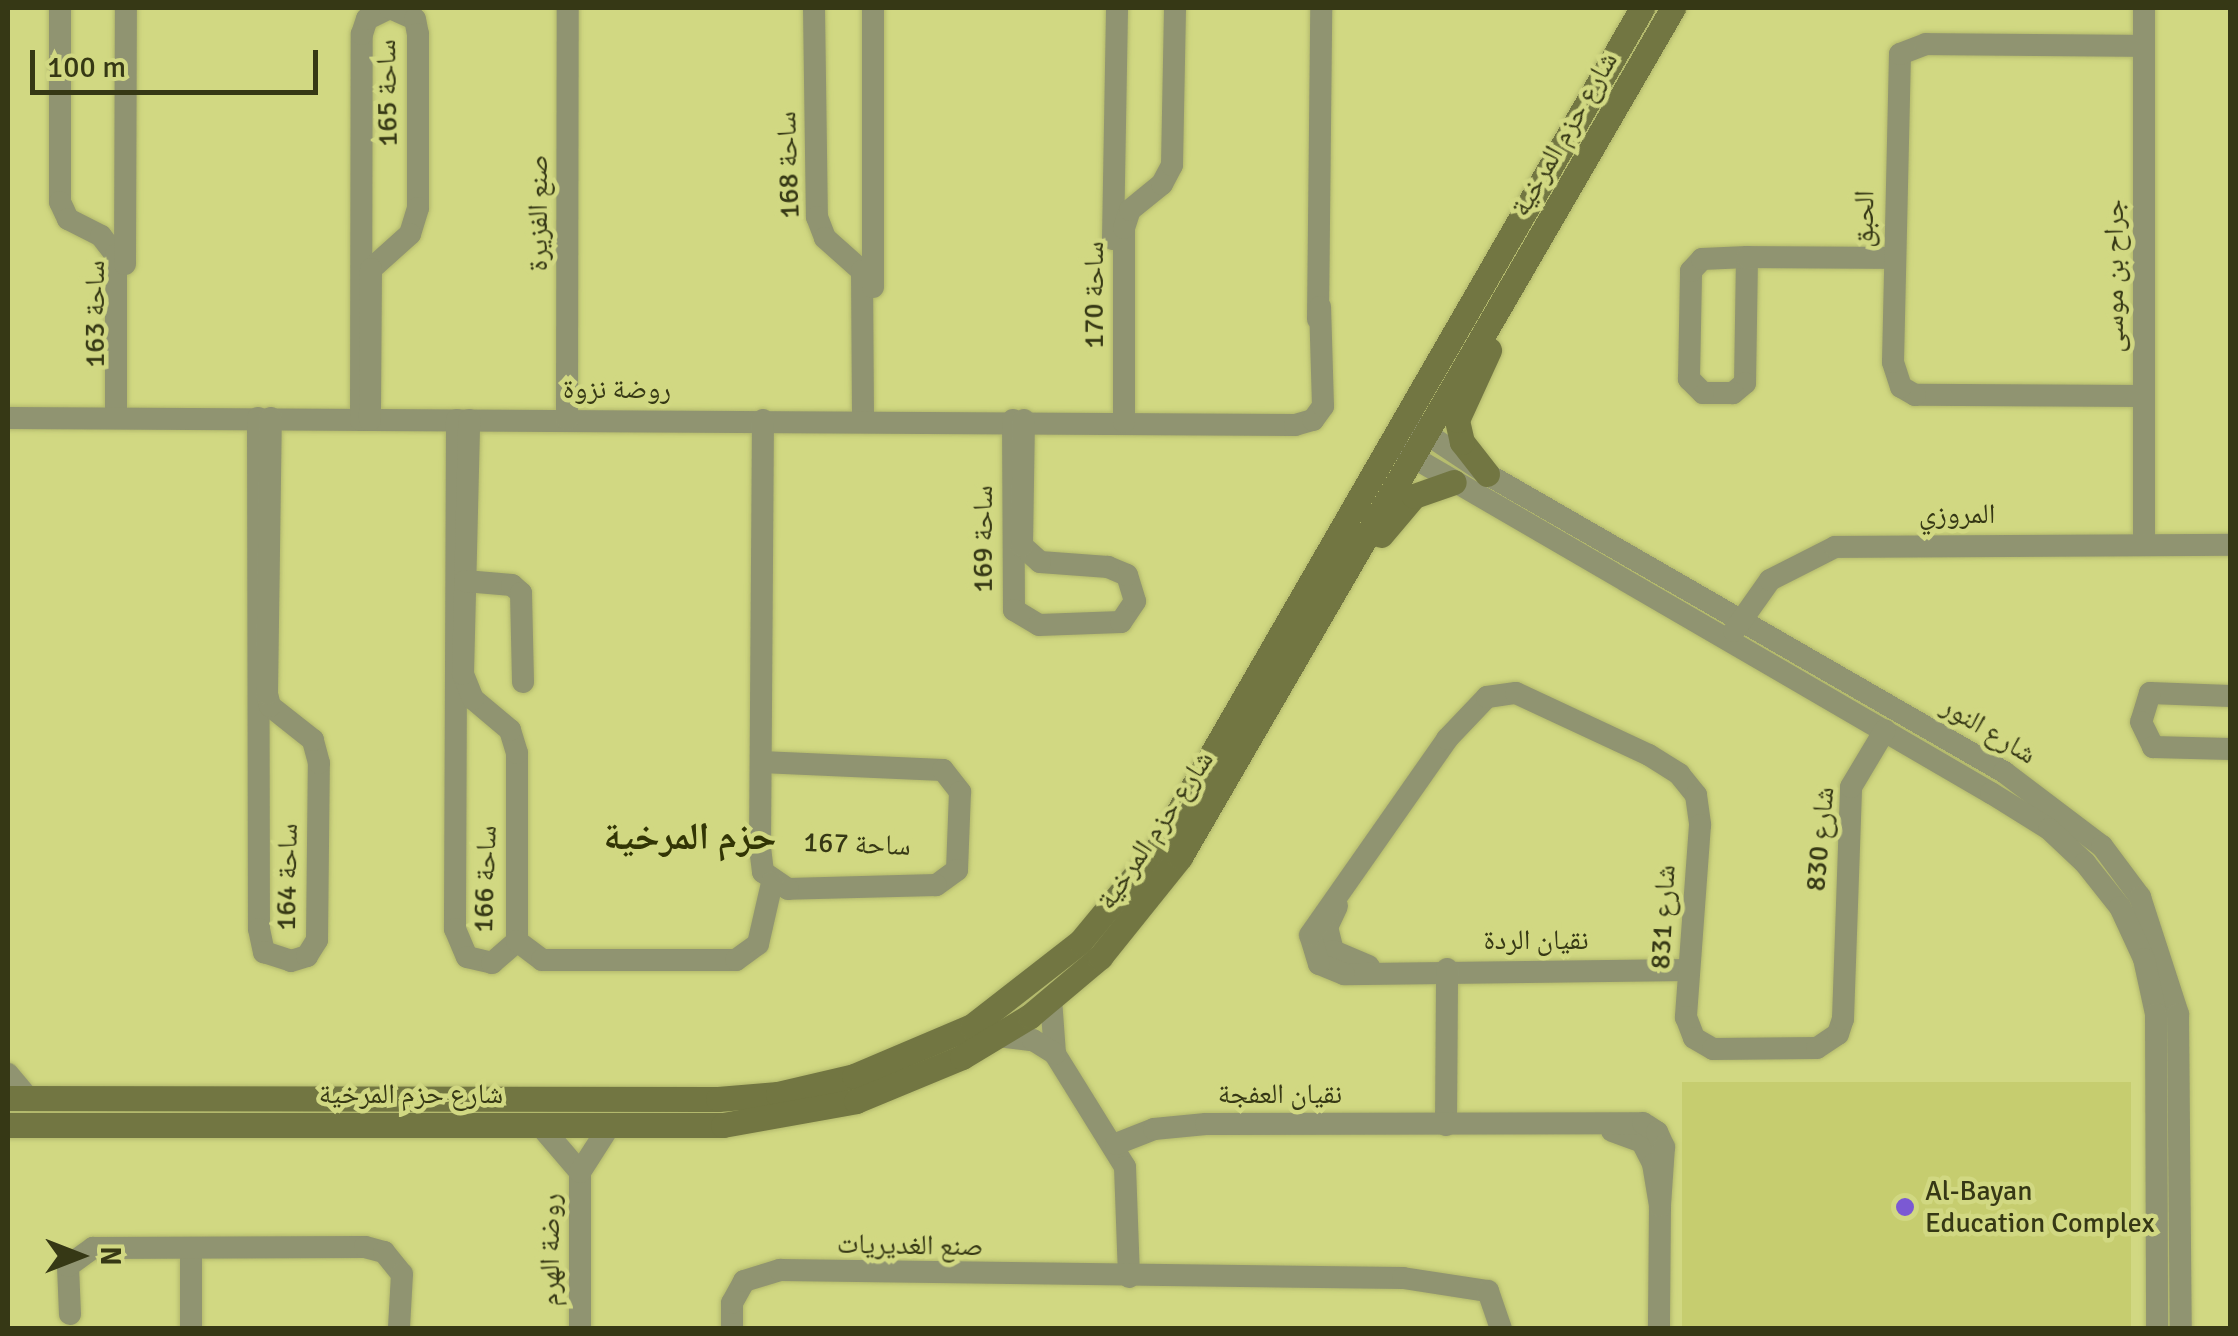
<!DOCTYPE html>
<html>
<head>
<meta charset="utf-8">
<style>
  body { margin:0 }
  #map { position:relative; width:2238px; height:1336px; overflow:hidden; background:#d1d882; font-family:Signika,"Noto Naskh Arabic",sans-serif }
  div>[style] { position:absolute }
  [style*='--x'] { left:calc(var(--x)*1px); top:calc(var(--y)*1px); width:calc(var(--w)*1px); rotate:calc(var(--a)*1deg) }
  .built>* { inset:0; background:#c6cd6f; transform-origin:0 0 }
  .roads { filter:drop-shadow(0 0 2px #b2b86c) drop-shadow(0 0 2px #b2b86c) }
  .street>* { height:22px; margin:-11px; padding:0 11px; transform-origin:11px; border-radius:11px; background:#909471 }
  .secondary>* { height:25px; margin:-12.5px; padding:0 12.5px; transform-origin:12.5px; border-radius:12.5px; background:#727642 }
  .dots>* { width:28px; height:28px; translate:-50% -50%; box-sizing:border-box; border:5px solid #d1d882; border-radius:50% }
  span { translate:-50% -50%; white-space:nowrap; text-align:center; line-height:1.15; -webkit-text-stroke:9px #d1d882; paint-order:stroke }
  .street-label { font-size:28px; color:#363815 }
  .poi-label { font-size:28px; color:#363815 }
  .left { translate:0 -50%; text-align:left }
  .district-label { font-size:38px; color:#323505; font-weight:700 }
  .frame { position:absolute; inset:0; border:10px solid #363815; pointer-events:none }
  .north { position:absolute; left:30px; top:1206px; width:100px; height:100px; -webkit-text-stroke:8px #d1d882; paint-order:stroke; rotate:90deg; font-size:28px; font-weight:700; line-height:40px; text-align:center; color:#363815 }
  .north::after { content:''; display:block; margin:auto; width:35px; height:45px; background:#363815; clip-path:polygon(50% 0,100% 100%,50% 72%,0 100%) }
  .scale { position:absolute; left:30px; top:50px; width:288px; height:45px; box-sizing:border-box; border:5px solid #363815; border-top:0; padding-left:12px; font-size:30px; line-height:35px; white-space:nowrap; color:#363815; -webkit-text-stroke:8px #d1d882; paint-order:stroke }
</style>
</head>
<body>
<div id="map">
  <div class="built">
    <div style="left:1682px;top:1082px;width:449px;height:246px"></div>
  </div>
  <div class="roads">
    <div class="street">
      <div style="--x:60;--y:8;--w:194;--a:90"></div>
      <div style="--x:60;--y:202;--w:19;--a:65"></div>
      <div style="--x:68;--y:219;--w:37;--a:27"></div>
      <div style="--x:101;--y:236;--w:24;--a:52"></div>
      <div style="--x:116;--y:255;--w:163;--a:90"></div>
      <div style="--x:814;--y:8;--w:209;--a:89.2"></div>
      <div style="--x:817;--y:217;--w:22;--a:69"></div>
      <div style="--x:825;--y:238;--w:50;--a:41.7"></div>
      <div style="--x:862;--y:271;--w:149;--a:89.6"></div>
      <div style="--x:873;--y:8;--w:279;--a:90"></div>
      <div style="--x:1113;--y:239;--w:231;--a:-89"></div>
      <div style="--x:1747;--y:257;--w:126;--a:90.9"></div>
      <div style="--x:1745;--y:383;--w:16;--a:140"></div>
      <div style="--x:1733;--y:393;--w:30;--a:180"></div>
      <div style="--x:1703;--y:393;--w:20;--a:-135"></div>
      <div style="--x:1689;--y:379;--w:108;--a:-88.9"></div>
      <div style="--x:1691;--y:271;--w:16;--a:-47"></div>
      <div style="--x:1702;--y:259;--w:45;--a:-2.5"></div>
      <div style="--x:1747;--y:257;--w:146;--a:0.4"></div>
      <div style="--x:125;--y:264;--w:256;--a:-89.8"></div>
      <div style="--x:1318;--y:319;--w:311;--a:-89.4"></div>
      <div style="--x:2144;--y:396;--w:229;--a:-179.7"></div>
      <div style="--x:1915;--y:395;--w:16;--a:-150"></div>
      <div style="--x:1901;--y:387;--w:26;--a:-108"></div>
      <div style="--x:1893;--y:362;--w:308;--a:-88.7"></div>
      <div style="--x:1900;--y:54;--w:28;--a:-21"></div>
      <div style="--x:1926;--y:44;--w:218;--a:0.5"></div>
      <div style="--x:8;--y:418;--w:1287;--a:0.31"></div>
      <div style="--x:1295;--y:425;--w:19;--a:-16"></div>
      <div style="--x:1313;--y:420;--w:17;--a:-54"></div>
      <div style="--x:1323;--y:406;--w:99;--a:-91.7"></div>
      <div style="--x:258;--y:418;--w:511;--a:89.89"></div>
      <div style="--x:259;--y:929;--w:24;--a:78"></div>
      <div style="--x:264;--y:952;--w:28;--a:18"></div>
      <div style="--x:291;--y:961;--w:17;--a:-17"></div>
      <div style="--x:307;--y:956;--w:19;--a:-58"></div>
      <div style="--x:317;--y:940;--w:177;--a:-89.4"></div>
      <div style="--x:319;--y:763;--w:24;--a:-105"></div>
      <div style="--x:313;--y:740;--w:55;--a:-141.7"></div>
      <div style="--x:270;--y:706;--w:12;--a:-104"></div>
      <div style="--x:267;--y:694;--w:276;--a:-89.2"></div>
      <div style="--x:567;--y:419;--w:411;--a:-89.9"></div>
      <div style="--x:361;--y:420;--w:386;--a:-89.9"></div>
      <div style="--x:362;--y:34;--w:16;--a:-72"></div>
      <div style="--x:367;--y:19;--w:25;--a:-26"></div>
      <div style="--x:390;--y:8;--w:27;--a:24"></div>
      <div style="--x:415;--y:19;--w:15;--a:79"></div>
      <div style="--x:418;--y:34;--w:174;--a:90"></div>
      <div style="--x:418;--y:208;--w:27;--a:107"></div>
      <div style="--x:410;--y:234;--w:52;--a:138.1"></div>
      <div style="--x:371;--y:269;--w:151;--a:90.4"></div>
      <div style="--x:457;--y:420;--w:509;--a:90.23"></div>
      <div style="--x:455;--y:929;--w:30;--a:67"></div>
      <div style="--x:467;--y:957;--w:26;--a:13"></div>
      <div style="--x:492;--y:963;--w:33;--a:-41"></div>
      <div style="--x:517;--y:941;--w:188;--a:-90"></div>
      <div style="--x:517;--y:753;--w:24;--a:-107"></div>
      <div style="--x:510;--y:730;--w:48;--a:-140"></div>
      <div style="--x:473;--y:699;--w:27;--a:-112"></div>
      <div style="--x:463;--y:674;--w:254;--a:-88.6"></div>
      <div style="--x:1013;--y:420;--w:190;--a:89.7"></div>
      <div style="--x:1014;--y:610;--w:29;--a:31"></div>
      <div style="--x:1039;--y:625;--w:82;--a:-2.1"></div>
      <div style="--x:1121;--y:622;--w:25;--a:-56"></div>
      <div style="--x:1135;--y:601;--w:27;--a:-107"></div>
      <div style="--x:1127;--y:575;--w:21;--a:-157"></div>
      <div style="--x:1108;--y:567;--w:68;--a:-175.8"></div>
      <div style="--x:1040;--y:562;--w:24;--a:-138"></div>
      <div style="--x:1022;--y:546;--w:126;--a:-89.1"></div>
      <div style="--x:1124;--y:422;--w:194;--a:-90"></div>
      <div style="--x:1124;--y:228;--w:19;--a:-72"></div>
      <div style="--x:1130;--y:210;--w:41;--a:-39.1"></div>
      <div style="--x:1162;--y:184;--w:21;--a:-62"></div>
      <div style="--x:1172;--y:165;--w:157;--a:-88.9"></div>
      <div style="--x:1412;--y:424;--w:90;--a:33.7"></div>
      <div style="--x:1487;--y:474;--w:597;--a:29.96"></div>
      <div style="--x:2004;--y:772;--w:123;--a:37.1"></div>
      <div style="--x:2102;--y:846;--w:64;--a:53.3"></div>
      <div style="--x:2140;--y:897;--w:123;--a:72"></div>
      <div style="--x:2178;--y:1014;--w:314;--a:89.5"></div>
      <div style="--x:1399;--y:449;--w:685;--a:30.16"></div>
      <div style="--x:1991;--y:793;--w:68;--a:31.8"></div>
      <div style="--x:2049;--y:829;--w:50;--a:43.4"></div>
      <div style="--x:2085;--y:863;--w:56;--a:51.5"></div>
      <div style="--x:2120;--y:907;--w:57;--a:65.2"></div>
      <div style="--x:2144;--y:959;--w:56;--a:77.7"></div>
      <div style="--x:2156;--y:1014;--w:314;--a:89.8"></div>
      <div style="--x:2144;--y:544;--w:536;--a:-90"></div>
      <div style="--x:465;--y:581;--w:47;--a:4.9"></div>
      <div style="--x:512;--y:585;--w:12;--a:42"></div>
      <div style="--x:521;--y:593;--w:89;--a:88.7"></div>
      <div style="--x:1734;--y:631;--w:62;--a:-54.8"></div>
      <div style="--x:1770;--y:580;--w:73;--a:-26.9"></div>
      <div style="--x:1835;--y:547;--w:395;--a:-0.3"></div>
      <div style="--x:2230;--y:696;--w:80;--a:-177.9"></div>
      <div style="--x:2150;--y:693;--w:30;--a:107"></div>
      <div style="--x:2141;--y:722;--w:28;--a:64"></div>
      <div style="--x:2153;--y:747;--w:77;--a:1.5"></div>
      <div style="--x:761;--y:762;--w:182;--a:2.5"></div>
      <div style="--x:943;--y:770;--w:28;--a:52"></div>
      <div style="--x:960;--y:792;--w:78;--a:92.2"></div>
      <div style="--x:957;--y:870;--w:26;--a:144"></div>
      <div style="--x:936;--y:885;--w:148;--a:178.5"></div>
      <div style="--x:788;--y:889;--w:30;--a:-146"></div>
      <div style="--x:763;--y:872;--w:24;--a:-97"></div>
      <div style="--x:760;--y:848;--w:428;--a:-89.6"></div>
      <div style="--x:1337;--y:906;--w:23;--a:115"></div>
      <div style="--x:1327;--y:927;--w:25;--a:76"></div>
      <div style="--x:1333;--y:951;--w:39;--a:23"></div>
      <div style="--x:517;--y:941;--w:31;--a:37"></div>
      <div style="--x:542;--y:960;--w:194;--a:0"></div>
      <div style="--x:736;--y:960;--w:27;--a:-36"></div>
      <div style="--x:758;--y:944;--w:63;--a:-77.1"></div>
      <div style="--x:1689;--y:970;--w:345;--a:179.3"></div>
      <div style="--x:1344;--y:974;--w:27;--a:-158"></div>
      <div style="--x:1319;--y:964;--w:30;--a:-107"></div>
      <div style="--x:1310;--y:935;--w:239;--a:-55"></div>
      <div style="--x:1447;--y:739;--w:58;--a:-46.4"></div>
      <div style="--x:1487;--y:697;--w:29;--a:-8"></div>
      <div style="--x:1516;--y:693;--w:147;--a:25"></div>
      <div style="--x:1649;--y:755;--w:36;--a:32"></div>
      <div style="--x:1679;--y:774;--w:27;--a:51"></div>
      <div style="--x:1696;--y:795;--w:30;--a:82"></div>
      <div style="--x:1700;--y:825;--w:193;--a:94.2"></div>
      <div style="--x:1686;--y:1017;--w:22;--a:69"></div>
      <div style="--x:1694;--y:1038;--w:22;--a:30"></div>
      <div style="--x:1713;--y:1049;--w:104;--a:-0.6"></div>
      <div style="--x:1817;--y:1048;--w:25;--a:-34"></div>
      <div style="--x:1838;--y:1034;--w:16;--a:-72"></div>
      <div style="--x:1843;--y:1019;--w:232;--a:-88"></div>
      <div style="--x:1851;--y:787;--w:66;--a:-59.2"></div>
      <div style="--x:1051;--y:999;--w:55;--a:85.8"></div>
      <div style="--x:1055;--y:1054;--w:133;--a:58.2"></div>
      <div style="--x:1125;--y:1167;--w:110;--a:87.9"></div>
      <div style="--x:998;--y:1036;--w:35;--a:7"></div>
      <div style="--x:1033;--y:1040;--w:26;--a:32"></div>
      <div style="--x:8;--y:1074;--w:31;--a:50"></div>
      <div style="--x:539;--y:1124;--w:63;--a:49.5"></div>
      <div style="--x:580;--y:1172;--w:156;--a:90"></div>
      <div style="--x:1446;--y:1125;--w:156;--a:-89.6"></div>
      <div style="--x:1612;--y:1131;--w:32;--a:20"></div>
      <div style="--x:1642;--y:1142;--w:25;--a:63"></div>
      <div style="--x:1653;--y:1164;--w:43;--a:80.5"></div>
      <div style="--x:1660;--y:1206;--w:122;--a:90.5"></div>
      <div style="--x:1116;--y:1144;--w:41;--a:-21.5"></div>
      <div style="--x:1154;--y:1129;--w:52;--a:-5.5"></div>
      <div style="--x:1206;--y:1124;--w:437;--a:-0.1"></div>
      <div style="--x:1643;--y:1123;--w:17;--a:33"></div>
      <div style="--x:1657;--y:1132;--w:17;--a:65"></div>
      <div style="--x:1664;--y:1147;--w:59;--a:93.9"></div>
      <div style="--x:580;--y:1172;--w:56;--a:-57.4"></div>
      <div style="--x:191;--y:1252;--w:76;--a:90"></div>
      <div style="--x:70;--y:1314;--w:48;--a:-92.4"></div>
      <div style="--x:68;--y:1266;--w:31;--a:-36"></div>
      <div style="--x:93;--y:1248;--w:272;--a:-0.2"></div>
      <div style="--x:365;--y:1247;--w:20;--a:15"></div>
      <div style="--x:384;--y:1252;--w:28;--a:51"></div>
      <div style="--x:402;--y:1274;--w:54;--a:93.2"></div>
      <div style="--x:732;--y:1328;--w:25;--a:-90"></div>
      <div style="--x:732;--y:1303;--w:25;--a:-61"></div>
      <div style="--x:744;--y:1281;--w:38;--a:-17"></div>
      <div style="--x:780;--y:1270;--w:623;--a:0.74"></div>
      <div style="--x:1403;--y:1278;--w:86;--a:8.7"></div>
      <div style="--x:1488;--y:1291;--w:39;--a:71"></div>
    </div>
    <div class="secondary">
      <div style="--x:1487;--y:474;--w:41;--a:-128"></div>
      <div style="--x:1462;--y:442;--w:23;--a:-103"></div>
      <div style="--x:1457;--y:420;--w:77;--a:-65.4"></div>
      <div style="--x:1381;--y:535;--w:51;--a:-49.8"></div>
      <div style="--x:1414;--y:496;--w:42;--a:-19.3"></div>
      <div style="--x:8;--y:1098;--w:710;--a:0.08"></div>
      <div style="--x:718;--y:1099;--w:60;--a:-4.8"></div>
      <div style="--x:778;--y:1094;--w:78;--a:-13.3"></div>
      <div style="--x:854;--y:1076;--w:128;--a:-23"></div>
      <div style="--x:972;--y:1026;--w:137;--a:-37.9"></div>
      <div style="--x:1080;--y:942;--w:121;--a:-50.4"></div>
      <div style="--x:1157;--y:849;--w:971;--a:-60.03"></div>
      <div style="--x:8;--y:1125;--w:715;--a:0"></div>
      <div style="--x:723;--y:1125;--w:135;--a:-10.2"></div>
      <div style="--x:856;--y:1101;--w:115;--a:-22.5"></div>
      <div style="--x:962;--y:1057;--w:79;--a:-31.1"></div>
      <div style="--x:1030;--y:1016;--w:92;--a:-40.1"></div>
      <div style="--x:1100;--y:957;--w:128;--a:-51.3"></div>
      <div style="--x:1180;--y:857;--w:982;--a:-59.86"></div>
    </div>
  </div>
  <div class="dots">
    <div style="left:1905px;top:1207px;background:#7b59d3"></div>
  </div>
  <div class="street-label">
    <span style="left:387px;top:93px;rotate:-91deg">ساحة 165</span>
    <span style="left:1564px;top:134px;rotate:-60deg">شارع حزم المرخية</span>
    <span style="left:788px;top:165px;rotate:-92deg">ساحة 168</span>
    <span style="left:538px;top:213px;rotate:-90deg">صنع الفزيرة</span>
    <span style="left:1864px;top:219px;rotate:-89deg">الحبق</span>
    <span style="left:2114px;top:276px;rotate:-90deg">جراح بن موسى</span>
    <span style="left:1094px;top:295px;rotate:-90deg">ساحة 170</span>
    <span style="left:95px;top:314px;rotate:-90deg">ساحة 163</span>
    <span style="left:617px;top:389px">روضة نزوة</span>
    <span style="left:1957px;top:514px">المروزي</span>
    <span style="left:983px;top:539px;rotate:-90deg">ساحة 169</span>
    <span style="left:1989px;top:730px;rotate:31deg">شارع النور</span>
    <span style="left:1155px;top:830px;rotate:-56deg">شارع حزم المرخية</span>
    <span style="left:1820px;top:839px;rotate:-85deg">شارع 830</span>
    <span style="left:857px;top:844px;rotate:2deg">ساحة 167</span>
    <span style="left:287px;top:877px;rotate:-89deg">ساحة 164</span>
    <span style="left:485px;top:879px;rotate:-88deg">ساحة 166</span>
    <span style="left:1663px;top:917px;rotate:-87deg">شارع 831</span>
    <span style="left:1536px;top:940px">نقيان الردة</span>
    <span style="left:411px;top:1094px">شارع حزم المرخية</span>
    <span style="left:1280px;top:1094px">نقيان العفجة</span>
    <span style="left:910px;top:1245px;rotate:1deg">صنع الغديريات</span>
    <span style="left:550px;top:1250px;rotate:-90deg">روضة الهرم</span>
  </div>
  <div class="poi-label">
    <span class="left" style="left:1925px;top:1207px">Al-Bayan<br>Education Complex</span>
  </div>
  <div class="district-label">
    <span style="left:690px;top:837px">حزم المرخية</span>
  </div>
  <div class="frame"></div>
  <div class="north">N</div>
  <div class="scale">100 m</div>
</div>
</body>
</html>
